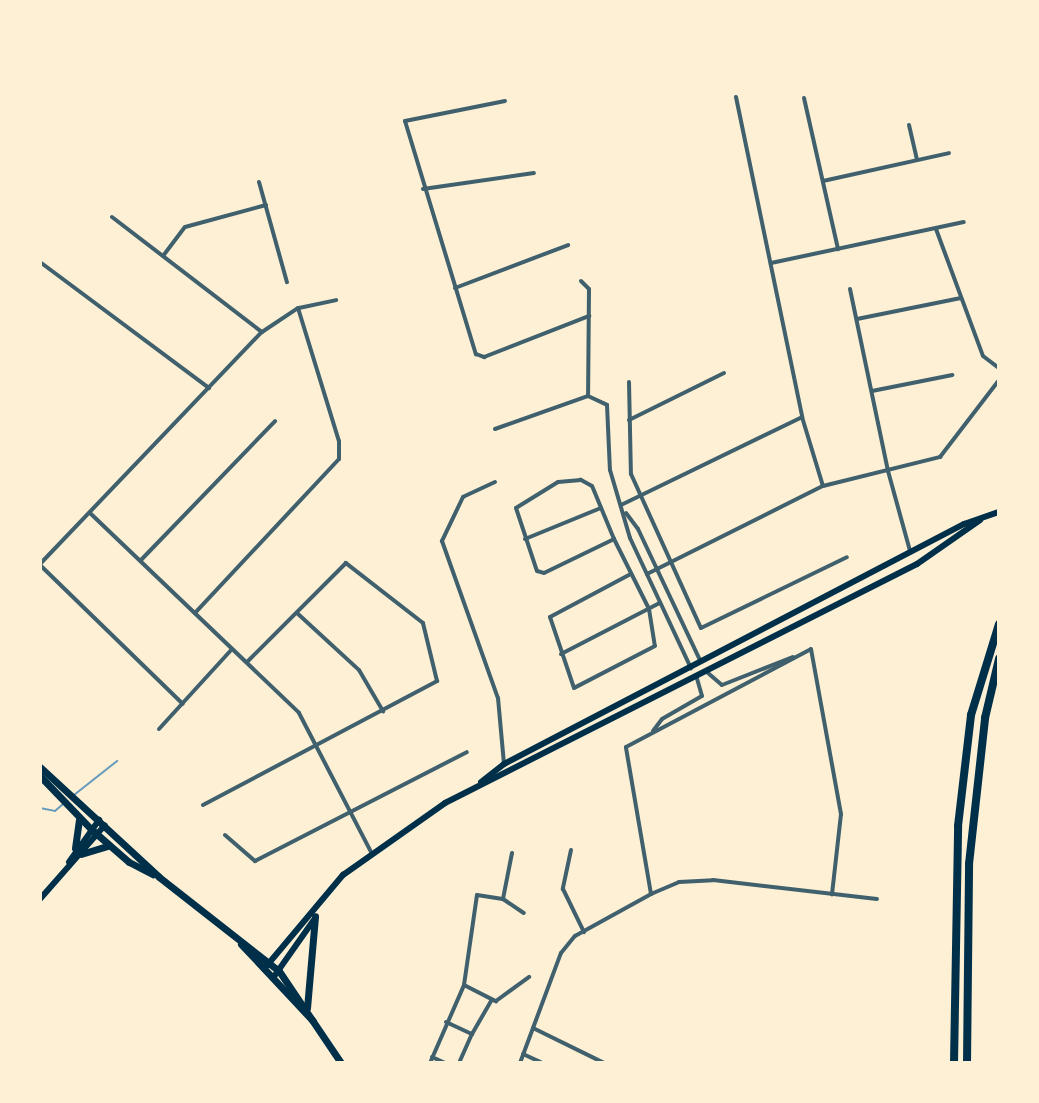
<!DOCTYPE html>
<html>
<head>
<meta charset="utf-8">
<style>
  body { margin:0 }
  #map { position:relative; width:1039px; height:1103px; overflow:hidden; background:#fdf0d5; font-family:Barlow,sans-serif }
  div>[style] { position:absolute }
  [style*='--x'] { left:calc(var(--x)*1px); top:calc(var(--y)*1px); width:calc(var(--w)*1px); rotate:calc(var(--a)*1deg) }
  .stream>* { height:2px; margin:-1px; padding:0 1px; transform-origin:1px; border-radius:1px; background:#669bbc }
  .minor>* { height:4px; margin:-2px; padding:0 2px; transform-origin:2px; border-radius:2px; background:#3f606c }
  .secondary>* { height:6px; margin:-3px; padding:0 3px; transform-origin:3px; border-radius:3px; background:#003049 }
  .primary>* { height:7px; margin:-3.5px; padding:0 3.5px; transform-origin:3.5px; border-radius:3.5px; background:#003049 }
  .motorway>* { height:8px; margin:-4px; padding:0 4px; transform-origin:4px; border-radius:4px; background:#003049 }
  span { translate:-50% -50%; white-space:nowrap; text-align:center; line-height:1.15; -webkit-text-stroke:7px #fdf0d5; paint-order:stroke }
  .frame { position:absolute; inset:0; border:42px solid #fdf0d5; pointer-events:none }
</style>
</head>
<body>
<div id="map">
  <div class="stream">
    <div style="--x:74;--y:795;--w:55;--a:-38.3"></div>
    <div style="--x:40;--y:808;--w:15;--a:11"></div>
    <div style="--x:55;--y:811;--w:11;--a:-41"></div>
  </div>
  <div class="minor">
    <div style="--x:736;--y:97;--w:327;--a:78.3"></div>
    <div style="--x:802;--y:417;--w:72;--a:73.1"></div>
    <div style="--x:804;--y:98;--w:155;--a:77.3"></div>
    <div style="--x:505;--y:101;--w:102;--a:168.7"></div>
    <div style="--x:405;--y:121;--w:244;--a:73.1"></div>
    <div style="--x:476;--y:354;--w:9;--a:21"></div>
    <div style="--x:484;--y:357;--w:113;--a:-21.3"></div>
    <div style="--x:909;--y:125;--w:36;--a:77"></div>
    <div style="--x:823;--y:181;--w:129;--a:-12.5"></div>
    <div style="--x:259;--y:182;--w:104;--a:74.4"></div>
    <div style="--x:423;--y:189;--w:112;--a:-8.2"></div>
    <div style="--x:112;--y:217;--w:189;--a:37.5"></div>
    <div style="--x:936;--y:229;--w:135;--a:69.7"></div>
    <div style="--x:983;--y:356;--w:20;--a:37"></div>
    <div style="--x:163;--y:256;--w:36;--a:-53"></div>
    <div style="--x:185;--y:227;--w:84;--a:-15.2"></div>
    <div style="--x:40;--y:262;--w:211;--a:36.7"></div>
    <div style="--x:771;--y:263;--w:197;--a:-12"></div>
    <div style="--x:581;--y:281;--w:11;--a:45"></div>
    <div style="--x:589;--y:289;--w:107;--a:90.5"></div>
    <div style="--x:455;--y:288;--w:121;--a:-20.8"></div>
    <div style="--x:850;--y:289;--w:186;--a:78.2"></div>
    <div style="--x:888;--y:471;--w:83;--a:74.6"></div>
    <div style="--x:299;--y:308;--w:38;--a:-12"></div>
    <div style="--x:857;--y:319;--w:106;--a:-11.4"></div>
    <div style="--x:629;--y:382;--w:92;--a:88.8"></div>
    <div style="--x:631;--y:474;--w:169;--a:65.6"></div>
    <div style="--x:701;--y:628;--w:162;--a:-25.9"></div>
    <div style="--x:872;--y:391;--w:82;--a:-11.3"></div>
    <div style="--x:629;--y:420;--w:106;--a:-26.3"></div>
    <div style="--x:495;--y:429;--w:99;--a:-19.5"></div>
    <div style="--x:588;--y:396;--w:21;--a:25"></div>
    <div style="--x:607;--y:405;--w:65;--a:87.4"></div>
    <div style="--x:610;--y:470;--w:71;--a:73.6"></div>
    <div style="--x:630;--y:538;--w:144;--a:64.9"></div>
    <div style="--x:495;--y:482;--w:35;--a:155"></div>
    <div style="--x:463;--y:497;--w:49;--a:115.5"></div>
    <div style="--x:442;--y:541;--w:167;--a:70.4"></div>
    <div style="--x:498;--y:698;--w:66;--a:84.8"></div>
    <div style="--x:621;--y:505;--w:201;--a:-25.9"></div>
    <div style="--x:90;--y:513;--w:289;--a:43.7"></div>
    <div style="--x:299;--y:713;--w:157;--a:62.6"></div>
    <div style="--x:626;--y:513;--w:20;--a:53"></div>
    <div style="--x:638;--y:529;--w:147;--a:64.7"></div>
    <div style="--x:525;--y:539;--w:82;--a:-22.2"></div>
    <div style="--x:614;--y:539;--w:57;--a:-112.5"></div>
    <div style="--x:592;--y:486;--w:13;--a:-151"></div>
    <div style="--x:581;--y:480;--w:23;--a:175"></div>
    <div style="--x:558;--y:482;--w:49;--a:148.2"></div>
    <div style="--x:516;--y:508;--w:66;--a:71.6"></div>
    <div style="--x:537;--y:571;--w:7;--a:16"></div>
    <div style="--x:544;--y:573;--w:78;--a:-25.9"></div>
    <div style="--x:614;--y:539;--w:78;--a:63.4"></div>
    <div style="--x:649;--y:609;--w:37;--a:81"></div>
    <div style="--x:655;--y:646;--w:91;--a:152.6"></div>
    <div style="--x:574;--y:688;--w:75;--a:-108.7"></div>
    <div style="--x:550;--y:617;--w:92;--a:-28"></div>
    <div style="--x:141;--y:560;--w:193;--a:-46"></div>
    <div style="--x:40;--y:564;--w:321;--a:-46.3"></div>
    <div style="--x:262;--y:332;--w:43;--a:-33.7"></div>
    <div style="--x:298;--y:308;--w:139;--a:72.9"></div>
    <div style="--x:339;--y:441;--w:18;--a:90"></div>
    <div style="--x:339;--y:459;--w:211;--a:133.1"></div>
    <div style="--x:40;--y:565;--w:199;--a:44.2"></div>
    <div style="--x:647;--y:574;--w:197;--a:-26.6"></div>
    <div style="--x:823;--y:486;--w:121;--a:-13.9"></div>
    <div style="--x:940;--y:457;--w:97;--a:-52.5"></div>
    <div style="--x:297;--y:613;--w:84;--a:42.6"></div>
    <div style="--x:359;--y:670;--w:48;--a:59.7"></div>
    <div style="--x:561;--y:654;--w:111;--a:-27.3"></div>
    <div style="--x:708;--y:673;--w:18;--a:41"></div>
    <div style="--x:722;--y:685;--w:76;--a:-21.5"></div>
    <div style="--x:159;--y:729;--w:108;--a:-47.6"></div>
    <div style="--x:653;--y:731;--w:15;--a:-53"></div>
    <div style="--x:662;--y:719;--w:46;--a:-29.9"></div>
    <div style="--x:702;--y:696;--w:18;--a:-106"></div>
    <div style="--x:203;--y:805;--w:265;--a:-27.9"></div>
    <div style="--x:437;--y:681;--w:60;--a:-103.6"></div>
    <div style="--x:423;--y:623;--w:98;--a:-142.1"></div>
    <div style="--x:346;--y:563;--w:140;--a:135"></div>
    <div style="--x:225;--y:835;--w:40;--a:41"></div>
    <div style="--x:255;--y:861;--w:238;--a:-27.2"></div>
    <div style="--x:571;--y:850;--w:40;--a:102"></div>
    <div style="--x:563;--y:889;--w:48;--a:64"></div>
    <div style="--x:512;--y:853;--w:47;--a:101.1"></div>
    <div style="--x:503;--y:899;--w:25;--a:34"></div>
    <div style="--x:651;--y:894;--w:149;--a:-99.7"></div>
    <div style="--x:626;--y:747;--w:209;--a:-27.9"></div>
    <div style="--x:811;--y:649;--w:168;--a:79.7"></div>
    <div style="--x:841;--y:814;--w:81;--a:96.4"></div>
    <div style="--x:464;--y:985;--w:36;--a:27"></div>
    <div style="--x:496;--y:1001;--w:41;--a:-36"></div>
    <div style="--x:446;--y:1022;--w:29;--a:25"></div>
    <div style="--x:472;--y:1034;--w:39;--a:-60"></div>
    <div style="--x:533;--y:1028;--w:79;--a:26.2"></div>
    <div style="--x:523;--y:1054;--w:21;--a:25"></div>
    <div style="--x:432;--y:1057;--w:14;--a:25"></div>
    <div style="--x:430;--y:1063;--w:85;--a:-66.4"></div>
    <div style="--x:464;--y:985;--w:91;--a:-81.8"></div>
    <div style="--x:477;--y:895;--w:26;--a:9"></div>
    <div style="--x:459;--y:1063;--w:32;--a:-66"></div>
    <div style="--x:520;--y:1063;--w:117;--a:-69.6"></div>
    <div style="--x:561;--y:953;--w:22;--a:-51"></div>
    <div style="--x:575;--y:936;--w:87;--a:-28.9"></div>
    <div style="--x:651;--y:894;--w:30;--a:-23"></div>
    <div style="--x:679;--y:882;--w:34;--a:-3"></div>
    <div style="--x:713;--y:880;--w:165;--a:6.6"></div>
  </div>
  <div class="secondary">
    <div style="--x:481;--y:782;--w:29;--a:-38"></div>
    <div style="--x:504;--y:764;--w:519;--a:-27.55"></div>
    <div style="--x:964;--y:524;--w:37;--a:-19"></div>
    <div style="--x:69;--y:862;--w:52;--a:-54.5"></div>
    <div style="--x:40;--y:899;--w:98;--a:-48.7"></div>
    <div style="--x:264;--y:969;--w:123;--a:-50"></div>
    <div style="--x:343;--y:875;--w:125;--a:-35.2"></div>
    <div style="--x:445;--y:803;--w:529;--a:-26.86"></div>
    <div style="--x:917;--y:564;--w:77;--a:-34.9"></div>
    <div style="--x:273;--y:978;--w:70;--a:-54.9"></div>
  </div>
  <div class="primary">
    <div style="--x:40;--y:767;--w:162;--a:42.7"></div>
    <div style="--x:159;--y:877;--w:152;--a:38.1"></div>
    <div style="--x:279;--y:971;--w:111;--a:56"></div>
    <div style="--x:40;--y:776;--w:74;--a:46.1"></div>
    <div style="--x:91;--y:829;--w:50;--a:41"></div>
    <div style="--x:129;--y:862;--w:27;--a:27"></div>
    <div style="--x:75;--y:848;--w:28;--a:-82"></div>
    <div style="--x:81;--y:854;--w:27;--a:-17"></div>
    <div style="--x:241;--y:944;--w:105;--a:46.9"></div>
    <div style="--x:307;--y:1008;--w:92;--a:-85"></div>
  </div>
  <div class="motorway">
    <div style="--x:954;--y:1063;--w:237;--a:-89"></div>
    <div style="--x:958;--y:826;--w:112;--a:-83.3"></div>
    <div style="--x:971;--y:715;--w:95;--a:-72.9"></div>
    <div style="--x:967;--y:1063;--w:199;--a:-89.4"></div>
    <div style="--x:969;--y:864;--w:147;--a:-83.7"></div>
    <div style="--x:985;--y:718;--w:61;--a:-76.7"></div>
  </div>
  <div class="frame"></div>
</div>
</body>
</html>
